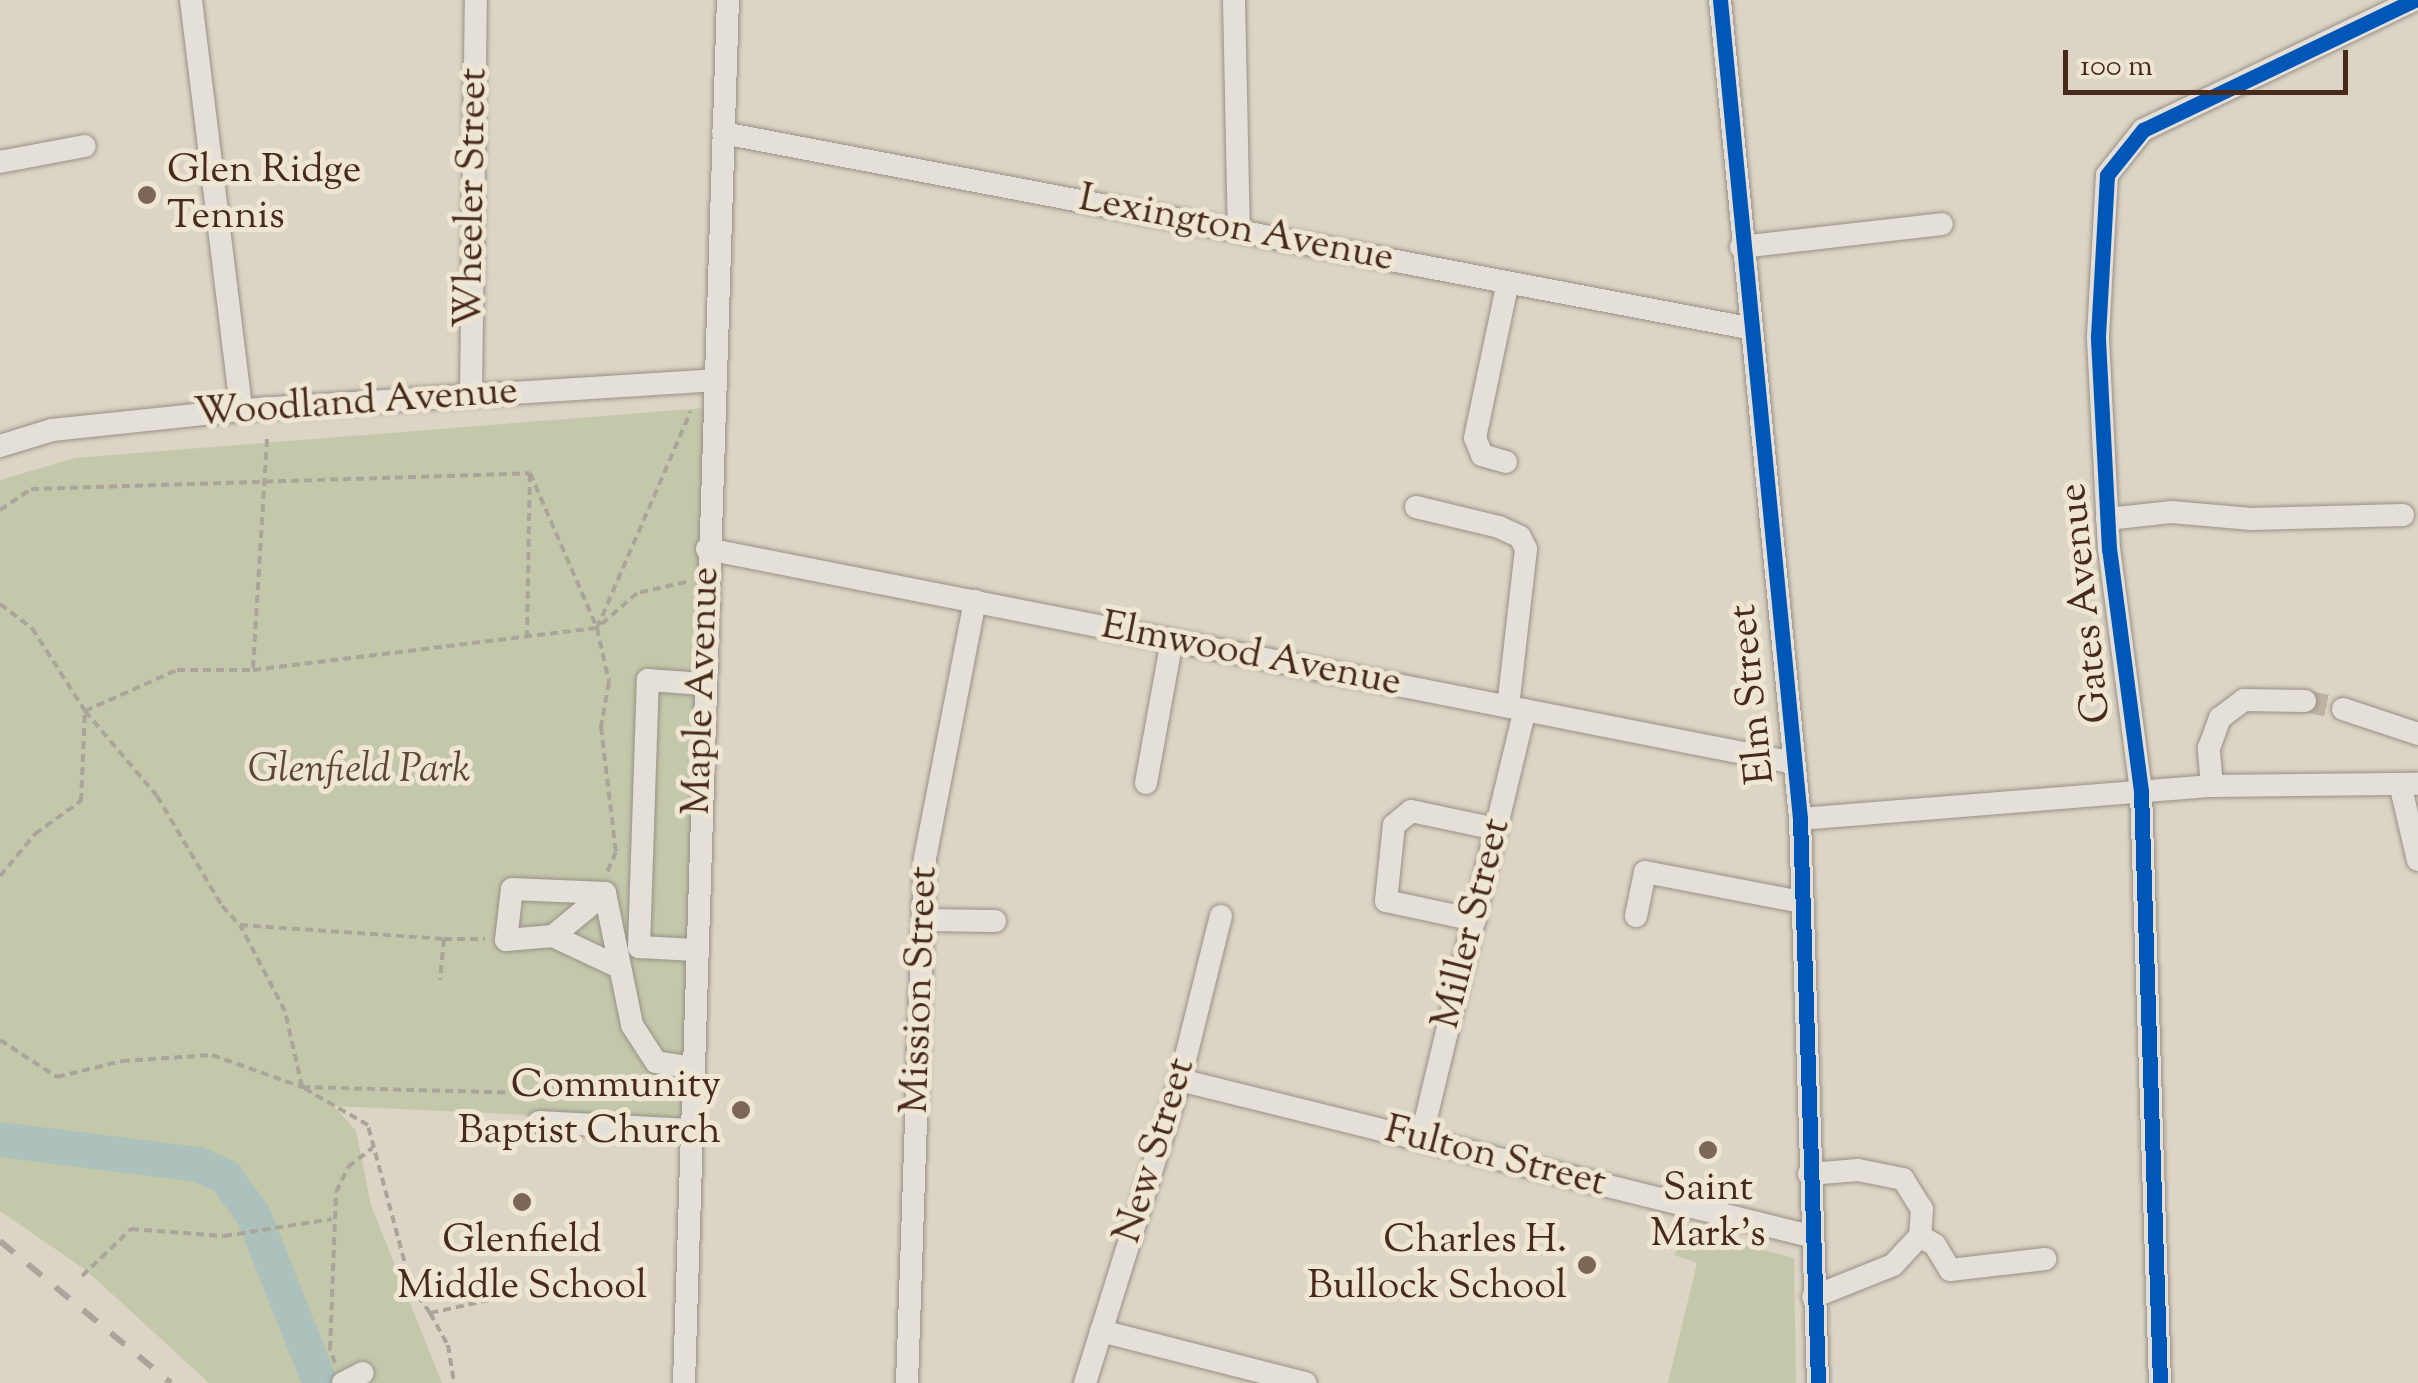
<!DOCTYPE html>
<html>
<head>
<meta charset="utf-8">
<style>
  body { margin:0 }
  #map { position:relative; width:2418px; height:1383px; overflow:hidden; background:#dcd4c5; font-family:"Sorts Mill Goudy",serif }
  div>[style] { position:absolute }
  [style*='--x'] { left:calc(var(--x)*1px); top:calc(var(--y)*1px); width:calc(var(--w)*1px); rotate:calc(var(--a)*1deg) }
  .green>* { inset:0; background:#c4c8aa }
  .river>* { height:35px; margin:-17.5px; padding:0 17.5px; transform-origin:17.5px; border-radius:17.5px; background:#acc0bc }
  .minor-tunnel>* { height:22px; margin-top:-11px; transform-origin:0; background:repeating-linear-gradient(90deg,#beb2a3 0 22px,transparent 0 33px) }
  .path>* { height:4px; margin-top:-2px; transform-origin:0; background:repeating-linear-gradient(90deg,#aaa49b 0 8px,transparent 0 13px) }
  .roads { filter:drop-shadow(0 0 2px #989085) drop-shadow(0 0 2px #989085) }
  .minor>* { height:22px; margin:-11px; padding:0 11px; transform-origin:11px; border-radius:11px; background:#e4e0d9 }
  .rail>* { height:6px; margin-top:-3px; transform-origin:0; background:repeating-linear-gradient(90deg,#aaa49b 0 18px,transparent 0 36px) }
  .cycleway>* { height:15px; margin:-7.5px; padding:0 7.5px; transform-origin:7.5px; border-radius:7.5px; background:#0057b8 }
  .dots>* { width:28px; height:28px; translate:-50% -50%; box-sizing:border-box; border:5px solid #eee6d3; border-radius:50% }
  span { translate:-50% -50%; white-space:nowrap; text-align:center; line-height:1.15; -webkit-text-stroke:10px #eee6d3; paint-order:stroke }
  .poi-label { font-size:40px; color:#482a1b }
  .left { translate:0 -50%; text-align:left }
  .right { translate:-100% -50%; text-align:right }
  .street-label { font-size:40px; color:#482a1b }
  .park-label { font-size:40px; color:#5d4833; font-style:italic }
  .scale { position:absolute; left:2063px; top:50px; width:285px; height:45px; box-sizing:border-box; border:5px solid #482a1b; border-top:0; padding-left:12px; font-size:30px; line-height:35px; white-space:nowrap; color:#482a1b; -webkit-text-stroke:8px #eee6d3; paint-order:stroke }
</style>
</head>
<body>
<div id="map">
  <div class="green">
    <div style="clip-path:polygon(704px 408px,685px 1122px,334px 1106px,356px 1131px,371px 1205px,442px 1383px,209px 1383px,87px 1271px,0 1211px,0 480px,75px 458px)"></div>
    <div style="clip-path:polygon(1689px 1231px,1794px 1258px,1796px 1383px,1668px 1383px,1697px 1263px,1674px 1255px)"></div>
  </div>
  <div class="river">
    <div style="--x:0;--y:1139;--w:200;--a:7.2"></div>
    <div style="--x:198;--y:1164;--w:30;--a:24"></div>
    <div style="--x:225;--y:1176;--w:48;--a:54.3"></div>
    <div style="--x:253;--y:1215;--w:181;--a:68.3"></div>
  </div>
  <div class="minor-tunnel">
    <div style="--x:2305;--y:701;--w:39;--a:12"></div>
  </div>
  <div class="path">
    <div style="--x:267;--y:439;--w:231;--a:93.5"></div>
    <div style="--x:253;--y:670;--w:347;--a:-7"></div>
    <div style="--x:597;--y:628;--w:55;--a:77.5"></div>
    <div style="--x:609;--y:682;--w:46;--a:100.1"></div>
    <div style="--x:601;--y:727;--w:126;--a:83.2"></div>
    <div style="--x:616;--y:852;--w:22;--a:114"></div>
    <div style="--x:0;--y:510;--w:37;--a:-34"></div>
    <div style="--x:31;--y:489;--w:499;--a:-1.8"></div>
    <div style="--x:686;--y:582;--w:50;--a:167.3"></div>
    <div style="--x:637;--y:593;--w:53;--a:138.8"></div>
    <div style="--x:597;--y:628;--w:236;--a:-66.6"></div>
    <div style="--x:0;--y:604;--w:40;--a:37"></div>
    <div style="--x:32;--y:628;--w:98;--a:57.4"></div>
    <div style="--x:85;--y:711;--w:101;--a:-24"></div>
    <div style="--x:177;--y:670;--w:76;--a:0"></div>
    <div style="--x:527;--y:638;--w:165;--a:-89"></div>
    <div style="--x:530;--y:473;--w:169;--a:66.6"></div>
    <div style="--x:85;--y:711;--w:111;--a:49.7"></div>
    <div style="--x:157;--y:796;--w:128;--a:59.4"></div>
    <div style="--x:222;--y:906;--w:26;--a:47"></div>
    <div style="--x:240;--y:925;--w:204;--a:3.9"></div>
    <div style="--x:444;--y:939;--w:41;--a:95.6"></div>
    <div style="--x:0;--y:876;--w:55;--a:-50.2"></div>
    <div style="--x:35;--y:834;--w:57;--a:-35.7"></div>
    <div style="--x:81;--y:801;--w:90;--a:-87.5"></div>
    <div style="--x:444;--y:939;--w:41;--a:0"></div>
    <div style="--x:0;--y:1040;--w:68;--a:33"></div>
    <div style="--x:57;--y:1077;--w:67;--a:-13.8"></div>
    <div style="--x:122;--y:1061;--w:90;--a:-3.8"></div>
    <div style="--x:212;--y:1055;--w:96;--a:19.6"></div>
    <div style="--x:302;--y:1087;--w:78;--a:-102.6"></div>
    <div style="--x:285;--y:1011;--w:97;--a:-117.6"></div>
    <div style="--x:82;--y:1276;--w:68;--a:-43.8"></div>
    <div style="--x:131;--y:1229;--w:93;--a:4.3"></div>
    <div style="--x:224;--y:1236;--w:109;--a:-8.9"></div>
    <div style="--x:489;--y:1300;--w:60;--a:167.6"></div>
    <div style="--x:430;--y:1313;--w:33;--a:-125"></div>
    <div style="--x:411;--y:1286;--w:167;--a:-105"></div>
    <div style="--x:368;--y:1125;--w:76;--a:-150.1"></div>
    <div style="--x:302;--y:1087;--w:352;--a:1.5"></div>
    <div style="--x:430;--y:1313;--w:37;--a:61"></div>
    <div style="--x:448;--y:1345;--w:38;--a:81"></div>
    <div style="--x:335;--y:1363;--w:15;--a:-110"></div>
    <div style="--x:330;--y:1349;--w:157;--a:-87.8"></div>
    <div style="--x:336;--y:1192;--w:28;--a:-64"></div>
    <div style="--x:348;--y:1167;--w:31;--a:-38"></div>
  </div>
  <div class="roads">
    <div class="minor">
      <div style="--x:191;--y:0;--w:413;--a:83"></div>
      <div style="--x:1234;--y:0;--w:231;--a:88.8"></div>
      <div style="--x:1720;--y:0;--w:823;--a:84.42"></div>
      <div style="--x:1800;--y:819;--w:564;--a:88.17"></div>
      <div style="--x:723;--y:133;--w:1043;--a:10.77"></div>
      <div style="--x:0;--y:162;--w:86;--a:-10.7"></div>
      <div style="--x:1741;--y:247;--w:202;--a:-6.5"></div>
      <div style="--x:471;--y:395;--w:395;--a:-89.3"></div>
      <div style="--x:0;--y:446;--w:54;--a:-17.1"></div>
      <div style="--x:52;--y:430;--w:190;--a:-6"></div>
      <div style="--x:241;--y:410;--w:475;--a:-3.6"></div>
      <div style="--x:1506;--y:462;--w:25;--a:-164"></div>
      <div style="--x:1482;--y:455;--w:18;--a:-112"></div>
      <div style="--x:1475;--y:438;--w:159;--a:-78.1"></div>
      <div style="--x:1416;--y:507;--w:85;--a:13.5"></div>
      <div style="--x:1499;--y:527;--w:23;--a:25"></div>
      <div style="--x:1520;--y:537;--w:13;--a:63"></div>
      <div style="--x:1526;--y:549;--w:158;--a:96.5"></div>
      <div style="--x:2107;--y:519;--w:64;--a:-6.2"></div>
      <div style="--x:2171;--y:512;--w:81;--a:4.9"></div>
      <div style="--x:2252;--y:519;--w:151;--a:-1.5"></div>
      <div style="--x:707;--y:549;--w:1108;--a:11.14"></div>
      <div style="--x:2343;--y:709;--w:79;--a:18.4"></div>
      <div style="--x:1146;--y:783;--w:145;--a:-79.7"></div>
      <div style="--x:2400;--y:784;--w:78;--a:76.7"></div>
      <div style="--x:2212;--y:786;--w:38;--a:-95"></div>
      <div style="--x:2209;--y:748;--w:32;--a:-70"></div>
      <div style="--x:2220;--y:718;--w:30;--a:-37"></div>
      <div style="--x:2244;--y:700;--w:61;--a:0.9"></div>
      <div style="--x:1800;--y:819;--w:413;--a:-4.6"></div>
      <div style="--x:2212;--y:786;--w:206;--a:-0.6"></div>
      <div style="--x:512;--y:889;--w:93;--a:2.5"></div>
      <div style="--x:605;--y:893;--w:67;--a:140.4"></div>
      <div style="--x:553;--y:936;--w:47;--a:175.1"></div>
      <div style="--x:506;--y:940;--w:51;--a:-83.3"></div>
      <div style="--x:605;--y:893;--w:135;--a:78.4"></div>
      <div style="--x:632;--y:1025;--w:44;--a:57"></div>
      <div style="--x:656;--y:1062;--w:37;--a:9"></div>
      <div style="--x:1636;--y:916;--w:45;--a:-78.4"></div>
      <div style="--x:1645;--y:872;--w:159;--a:10.9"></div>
      <div style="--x:923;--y:920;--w:72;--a:0.8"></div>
      <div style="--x:1475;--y:920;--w:91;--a:-167.9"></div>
      <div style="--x:1386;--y:901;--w:76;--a:-84"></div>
      <div style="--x:1394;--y:825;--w:22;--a:-39"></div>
      <div style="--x:1411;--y:811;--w:87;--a:12"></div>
      <div style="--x:553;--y:936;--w:73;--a:25.2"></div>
      <div style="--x:696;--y:950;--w:57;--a:-177"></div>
      <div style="--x:639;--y:947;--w:267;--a:-88.1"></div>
      <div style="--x:648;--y:680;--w:55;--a:4.2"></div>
      <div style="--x:1180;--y:1080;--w:649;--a:13.91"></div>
      <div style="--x:539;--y:1122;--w:152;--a:3"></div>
      <div style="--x:1421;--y:1139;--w:441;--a:-76.4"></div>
      <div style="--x:1809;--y:1174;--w:49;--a:-4.7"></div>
      <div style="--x:1858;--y:1170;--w:46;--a:11.3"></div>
      <div style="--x:1903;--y:1179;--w:36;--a:58"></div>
      <div style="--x:1922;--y:1209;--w:27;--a:94"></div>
      <div style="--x:1920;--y:1236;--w:40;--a:133"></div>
      <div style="--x:1893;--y:1265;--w:86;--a:158.2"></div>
      <div style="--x:1920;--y:1236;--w:17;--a:31"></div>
      <div style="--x:1935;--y:1245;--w:29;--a:59"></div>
      <div style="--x:1950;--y:1270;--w:96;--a:-6.6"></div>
      <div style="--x:1101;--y:1331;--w:211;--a:14.3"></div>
      <div style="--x:343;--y:1383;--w:22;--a:-27"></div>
      <div style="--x:684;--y:1383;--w:1384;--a:-88.18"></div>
      <div style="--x:907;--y:1383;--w:525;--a:-88.04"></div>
      <div style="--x:925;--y:858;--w:262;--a:-79"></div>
      <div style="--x:1085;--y:1383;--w:318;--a:-72.6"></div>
      <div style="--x:1180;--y:1080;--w:169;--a:-76"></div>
      <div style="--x:2160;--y:1383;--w:592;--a:-91.84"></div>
      <div style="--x:2141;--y:791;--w:244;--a:-97.5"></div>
      <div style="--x:2109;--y:549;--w:213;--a:-93"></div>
      <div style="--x:2098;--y:336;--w:161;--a:-86.8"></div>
      <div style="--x:2107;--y:175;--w:58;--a:-51.3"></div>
      <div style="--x:2143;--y:130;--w:301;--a:-25.6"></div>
    </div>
  </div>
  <div class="rail">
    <div style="--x:0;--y:1241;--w:222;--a:39.7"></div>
  </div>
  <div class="cycleway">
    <div style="--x:1720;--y:0;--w:823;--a:84.42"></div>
    <div style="--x:1800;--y:819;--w:564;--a:88.17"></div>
    <div style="--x:2160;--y:1383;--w:592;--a:-91.84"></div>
    <div style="--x:2141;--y:791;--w:244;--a:-97.5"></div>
    <div style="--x:2109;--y:549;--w:213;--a:-93"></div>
    <div style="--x:2098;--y:336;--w:161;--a:-86.8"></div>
    <div style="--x:2107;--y:175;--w:58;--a:-51.3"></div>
    <div style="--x:2143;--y:130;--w:301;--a:-25.6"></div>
  </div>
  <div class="dots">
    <div style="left:147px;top:195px;background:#7c6656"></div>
    <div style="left:741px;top:1110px;background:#7c6656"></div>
    <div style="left:1708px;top:1150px;background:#7c6656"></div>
    <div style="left:522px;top:1202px;background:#7c6656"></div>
    <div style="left:1587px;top:1265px;background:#7c6656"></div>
  </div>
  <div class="poi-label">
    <span class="left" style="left:167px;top:195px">Glen Ridge<br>Tennis</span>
    <span class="right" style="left:721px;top:1110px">Community<br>Baptist Church</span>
    <span style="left:1708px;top:1213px">Saint<br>Mark’s</span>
    <span style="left:522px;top:1265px">Glenfield<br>Middle School</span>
    <span class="right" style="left:1567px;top:1265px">Charles H.<br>Bullock School</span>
  </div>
  <div class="street-label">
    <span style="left:473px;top:198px;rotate:-89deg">Wheeler Street</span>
    <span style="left:1236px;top:230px;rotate:11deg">Lexington Avenue</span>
    <span style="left:356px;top:404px;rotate:-4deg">Woodland Avenue</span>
    <span style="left:2087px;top:603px;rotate:-96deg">Gates Avenue</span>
    <span style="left:1251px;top:656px;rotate:11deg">Elmwood Avenue</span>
    <span style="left:703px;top:691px;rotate:-88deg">Maple Avenue</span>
    <span style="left:1754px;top:694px;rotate:-96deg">Elm Street</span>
    <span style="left:1473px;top:924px;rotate:-76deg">Miller Street</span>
    <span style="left:921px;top:990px;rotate:-88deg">Mission Street</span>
    <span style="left:1156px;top:1151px;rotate:-73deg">New Street</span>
    <span style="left:1495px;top:1158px;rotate:14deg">Fulton Street</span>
  </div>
  <div class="park-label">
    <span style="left:359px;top:772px">Glenfield Park</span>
  </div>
  <div class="scale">100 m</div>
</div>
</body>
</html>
